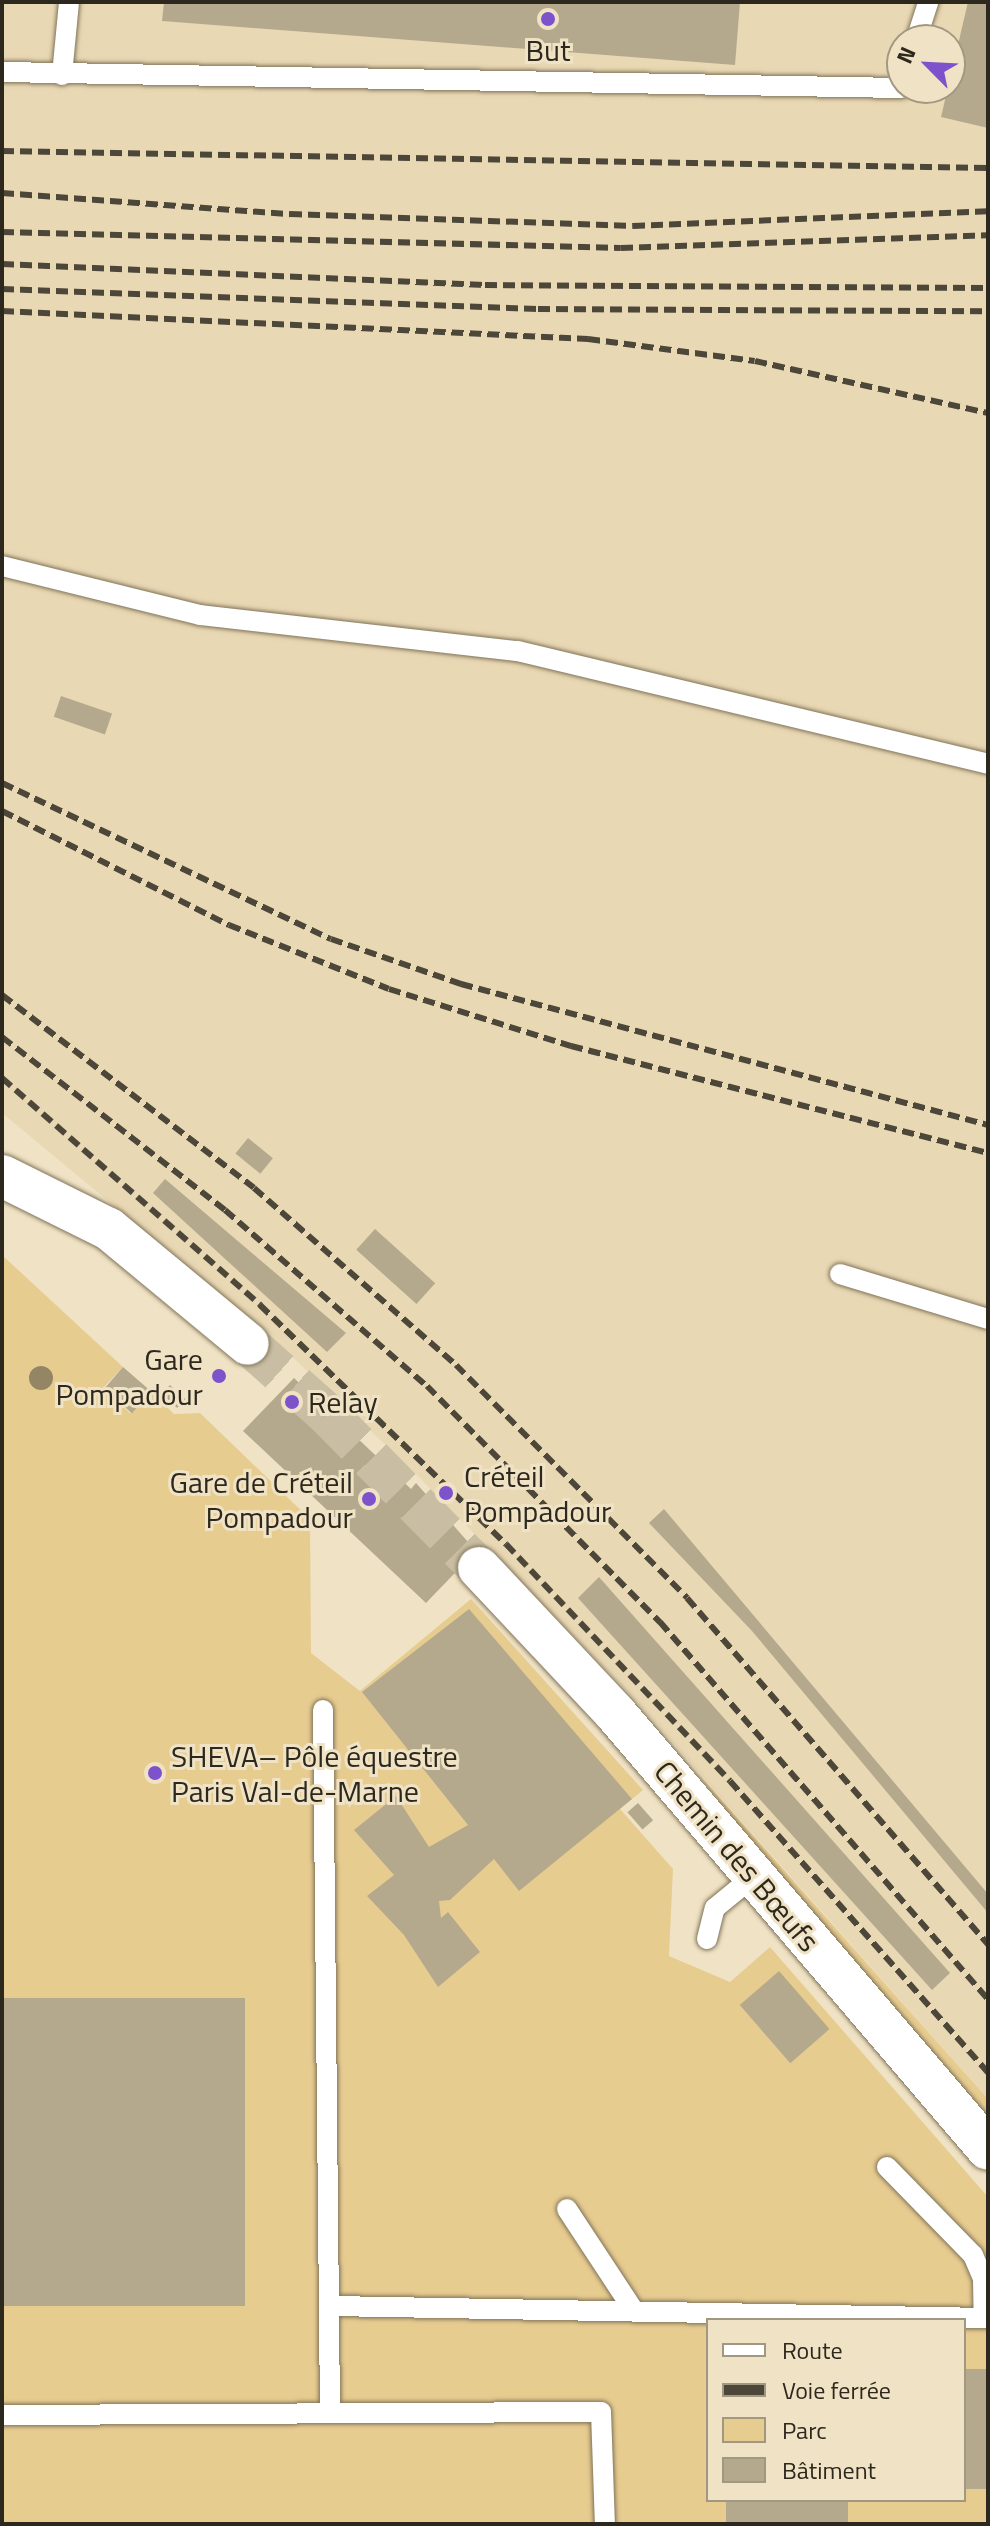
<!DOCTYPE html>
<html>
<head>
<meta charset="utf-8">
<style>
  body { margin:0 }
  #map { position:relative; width:990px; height:2526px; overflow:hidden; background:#f0e3c5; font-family:"Titillium Web",sans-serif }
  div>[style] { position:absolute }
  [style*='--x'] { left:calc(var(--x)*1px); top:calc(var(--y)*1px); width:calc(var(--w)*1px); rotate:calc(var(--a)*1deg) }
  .built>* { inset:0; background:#e9d8b4 }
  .green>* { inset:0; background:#e7cc90 }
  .building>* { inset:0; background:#b5a98d; transform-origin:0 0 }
  .street-tunnel>* { height:42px; margin-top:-21px; transform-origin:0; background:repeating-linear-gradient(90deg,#c9bea3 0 42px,transparent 0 63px) }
  .roads { filter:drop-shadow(0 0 2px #807459) drop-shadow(0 0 2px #807459) }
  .lane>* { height:20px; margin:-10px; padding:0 10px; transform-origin:10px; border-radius:10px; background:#fff }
  .street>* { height:42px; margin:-21px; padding:0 21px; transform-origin:21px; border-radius:21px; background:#fff }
  .rail>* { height:6px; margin-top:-3px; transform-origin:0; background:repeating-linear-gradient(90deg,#4d4739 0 12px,transparent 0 18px) }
  .trees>* { width:24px; height:24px; margin:-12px; border-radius:50%; background:#948664 }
  .dots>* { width:22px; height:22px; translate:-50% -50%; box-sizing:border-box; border:4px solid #f0e3c5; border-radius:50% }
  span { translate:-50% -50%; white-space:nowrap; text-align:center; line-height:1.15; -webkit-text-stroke:6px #f0e3c5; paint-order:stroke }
  .poi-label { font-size:30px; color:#2d281d }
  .right { translate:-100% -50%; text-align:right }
  .left { translate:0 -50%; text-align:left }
  .street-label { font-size:30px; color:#2d281d }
  .frame { position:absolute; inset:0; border:4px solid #2d281d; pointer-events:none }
  .legend { position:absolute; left:706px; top:2318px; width:260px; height:184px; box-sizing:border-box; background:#f0e3c5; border:2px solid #a29882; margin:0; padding:10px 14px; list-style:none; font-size:24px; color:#2d281d }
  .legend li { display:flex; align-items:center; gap:16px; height:40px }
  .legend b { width:40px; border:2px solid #a29882 }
  .north { position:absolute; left:886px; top:24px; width:80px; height:80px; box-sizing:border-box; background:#f0e3c5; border:2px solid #a29882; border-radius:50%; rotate:294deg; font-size:22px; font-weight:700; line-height:32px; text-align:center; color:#2d281d }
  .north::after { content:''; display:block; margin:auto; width:28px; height:36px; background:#7e52cb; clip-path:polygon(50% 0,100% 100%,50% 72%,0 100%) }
</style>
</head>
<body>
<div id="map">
  <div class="built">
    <div style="clip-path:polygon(evenodd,2px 2px,988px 2px,988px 2099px,629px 1693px,413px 1471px,264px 1330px,2px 1113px,2px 2px,902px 40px,950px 40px,950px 88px,902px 88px,902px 40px)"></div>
  </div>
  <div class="green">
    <div style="clip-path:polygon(evenodd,2px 1255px,123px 1367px,103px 1388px,130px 1413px,151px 1391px,174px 1414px,200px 1413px,310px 1519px,311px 1653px,360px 1691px,471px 1599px,643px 1790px,620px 1809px,673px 1869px,669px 1956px,730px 1982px,770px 1947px,988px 2197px,988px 2524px,2px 2524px,2px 1255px,708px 2320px,964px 2320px,964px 2500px,708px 2500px,708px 2320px)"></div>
    <div style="clip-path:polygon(693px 1768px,988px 2099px,988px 2121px,778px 1878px)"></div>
  </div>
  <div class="building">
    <div style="clip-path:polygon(164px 2px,740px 2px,735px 65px,162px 21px)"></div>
    <div style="clip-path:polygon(968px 2px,988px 2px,988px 128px,941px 117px)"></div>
    <div style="left:61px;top:696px;width:54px;height:22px;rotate:19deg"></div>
    <div style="left:248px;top:1138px;width:32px;height:20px;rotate:39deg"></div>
    <div style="clip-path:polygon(165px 1179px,346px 1333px,327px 1352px,153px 1193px)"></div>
    <div style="left:375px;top:1229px;width:81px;height:28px;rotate:42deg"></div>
    <div style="left:123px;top:1367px;width:37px;height:29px;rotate:41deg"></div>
    <div style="clip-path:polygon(294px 1378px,411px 1489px,416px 1483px,476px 1551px,426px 1603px,243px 1431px)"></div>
    <div style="left:170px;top:1385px;width:21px;height:12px;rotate:43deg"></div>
    <div style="clip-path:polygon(664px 1509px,988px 1894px,988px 1913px,752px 1631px,649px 1523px)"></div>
    <div style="clip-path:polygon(599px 1577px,950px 1973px,932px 1990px,578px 1598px)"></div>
    <div style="clip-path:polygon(469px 1609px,632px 1799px,519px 1891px,494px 1859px,450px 1900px,439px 1901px,441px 1918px,448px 1912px,480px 1952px,438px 1987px,404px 1935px,367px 1896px,394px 1875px,354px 1830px,396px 1796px,429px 1847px,468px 1825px,362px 1692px)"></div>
    <div style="left:638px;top:1803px;width:23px;height:14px;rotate:49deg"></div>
    <div style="left:779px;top:1971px;width:77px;height:52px;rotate:49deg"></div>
    <div style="left:245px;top:1998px;width:308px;height:243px;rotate:90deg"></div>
    <div style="left:964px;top:2369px;width:24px;height:120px"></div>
    <div style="left:726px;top:2500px;width:122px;height:24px"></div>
  </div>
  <div class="street-tunnel">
    <div style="--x:248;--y:1344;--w:106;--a:41.5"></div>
    <div style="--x:327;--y:1414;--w:216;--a:45.4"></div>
  </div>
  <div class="roads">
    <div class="lane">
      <div style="--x:916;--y:40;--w:40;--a:-72"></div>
      <div style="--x:2;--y:72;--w:900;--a:1.02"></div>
      <div style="--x:62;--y:75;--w:73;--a:-84.5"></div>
      <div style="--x:2;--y:566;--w:204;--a:13.9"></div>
      <div style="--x:200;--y:615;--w:320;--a:6.5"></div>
      <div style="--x:518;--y:651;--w:483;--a:13.5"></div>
      <div style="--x:840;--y:1274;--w:155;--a:16.9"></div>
      <div style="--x:323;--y:1710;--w:703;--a:89.43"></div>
      <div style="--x:707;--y:1939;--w:32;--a:-76"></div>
      <div style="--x:715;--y:1908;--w:50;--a:-39.4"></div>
      <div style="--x:887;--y:2167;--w:123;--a:45.7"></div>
      <div style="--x:973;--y:2255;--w:26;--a:67"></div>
      <div style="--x:983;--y:2279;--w:39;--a:89"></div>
      <div style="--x:567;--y:2209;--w:122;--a:56.7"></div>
      <div style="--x:332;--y:2306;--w:656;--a:1.05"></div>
      <div style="--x:2;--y:2415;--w:599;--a:-0.29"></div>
      <div style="--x:601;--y:2412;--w:112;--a:88"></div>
    </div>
    <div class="street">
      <div style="--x:2;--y:1176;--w:119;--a:26.4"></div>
      <div style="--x:109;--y:1229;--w:180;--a:39.6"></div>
      <div style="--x:479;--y:1568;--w:200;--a:46.8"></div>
      <div style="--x:616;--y:1714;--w:572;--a:49.46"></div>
    </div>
  </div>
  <div class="rail">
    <div style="--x:2;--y:151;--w:986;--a:0.99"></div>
    <div style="--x:2;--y:193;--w:289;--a:4.2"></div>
    <div style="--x:290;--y:214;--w:343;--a:2"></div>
    <div style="--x:633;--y:226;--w:355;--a:-2.4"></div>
    <div style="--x:2;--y:232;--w:619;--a:1.48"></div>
    <div style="--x:621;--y:248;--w:367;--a:-2"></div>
    <div style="--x:2;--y:264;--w:483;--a:2.5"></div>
    <div style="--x:485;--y:285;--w:503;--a:0.34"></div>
    <div style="--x:2;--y:289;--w:536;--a:2.14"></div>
    <div style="--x:538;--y:309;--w:450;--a:0.3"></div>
    <div style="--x:2;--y:311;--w:587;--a:2.74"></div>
    <div style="--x:588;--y:339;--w:168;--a:7.5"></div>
    <div style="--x:755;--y:361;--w:239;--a:12.6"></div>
    <div style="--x:2;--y:783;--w:364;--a:25.4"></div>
    <div style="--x:331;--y:939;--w:138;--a:19.1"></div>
    <div style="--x:461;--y:984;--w:546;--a:14.98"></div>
    <div style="--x:2;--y:811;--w:254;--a:26.7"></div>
    <div style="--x:229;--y:925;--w:172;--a:21.8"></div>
    <div style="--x:389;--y:989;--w:191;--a:17.4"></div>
    <div style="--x:571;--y:1046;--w:431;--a:14.4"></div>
    <div style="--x:2;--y:995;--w:317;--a:37.4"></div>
    <div style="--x:254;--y:1188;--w:269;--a:41.2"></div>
    <div style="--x:456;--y:1365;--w:328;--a:45.2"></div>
    <div style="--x:687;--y:1598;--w:459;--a:49"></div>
    <div style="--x:2;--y:1037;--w:282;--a:37.8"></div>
    <div style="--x:225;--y:1210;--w:268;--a:41.1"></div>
    <div style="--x:427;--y:1386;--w:332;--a:45.4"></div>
    <div style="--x:660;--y:1622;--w:500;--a:49"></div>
    <div style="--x:2;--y:1078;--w:344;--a:41.3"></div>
    <div style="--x:260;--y:1305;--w:343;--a:44.2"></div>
    <div style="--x:506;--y:1544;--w:326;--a:46.6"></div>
    <div style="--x:730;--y:1781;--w:390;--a:48.5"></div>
  </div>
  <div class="trees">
    <div style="left:41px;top:1378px"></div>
  </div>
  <div class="dots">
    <div style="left:548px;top:19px;background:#7e52cb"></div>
    <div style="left:219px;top:1376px;background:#7e52cb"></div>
    <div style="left:292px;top:1402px;background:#7e52cb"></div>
    <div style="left:446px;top:1493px;background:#7e52cb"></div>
    <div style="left:369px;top:1499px;background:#7e52cb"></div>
    <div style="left:155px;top:1773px;background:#7e52cb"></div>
  </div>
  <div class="poi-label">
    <span style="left:548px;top:50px">But</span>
    <span class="right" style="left:203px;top:1376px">Gare<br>Pompadour</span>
    <span class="left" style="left:308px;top:1402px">Relay</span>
    <span class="left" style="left:464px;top:1493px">Créteil<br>Pompadour</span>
    <span class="right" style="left:353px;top:1499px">Gare de Créteil<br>Pompadour</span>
    <span class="left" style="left:171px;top:1773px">SHEVA– Pôle équestre<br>Paris Val-de-Marne</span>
  </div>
  <div class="street-label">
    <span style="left:737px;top:1856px;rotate:50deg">Chemin des Bœufs</span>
  </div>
  <div class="frame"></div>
  <ul class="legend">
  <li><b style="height:10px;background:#fff"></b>Route</li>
  <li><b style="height:10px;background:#4d4739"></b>Voie ferrée</li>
  <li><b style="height:22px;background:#e7cc90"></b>Parc</li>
  <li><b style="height:22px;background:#b5a98d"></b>Bâtiment</li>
  </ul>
  <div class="north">N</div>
</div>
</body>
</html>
